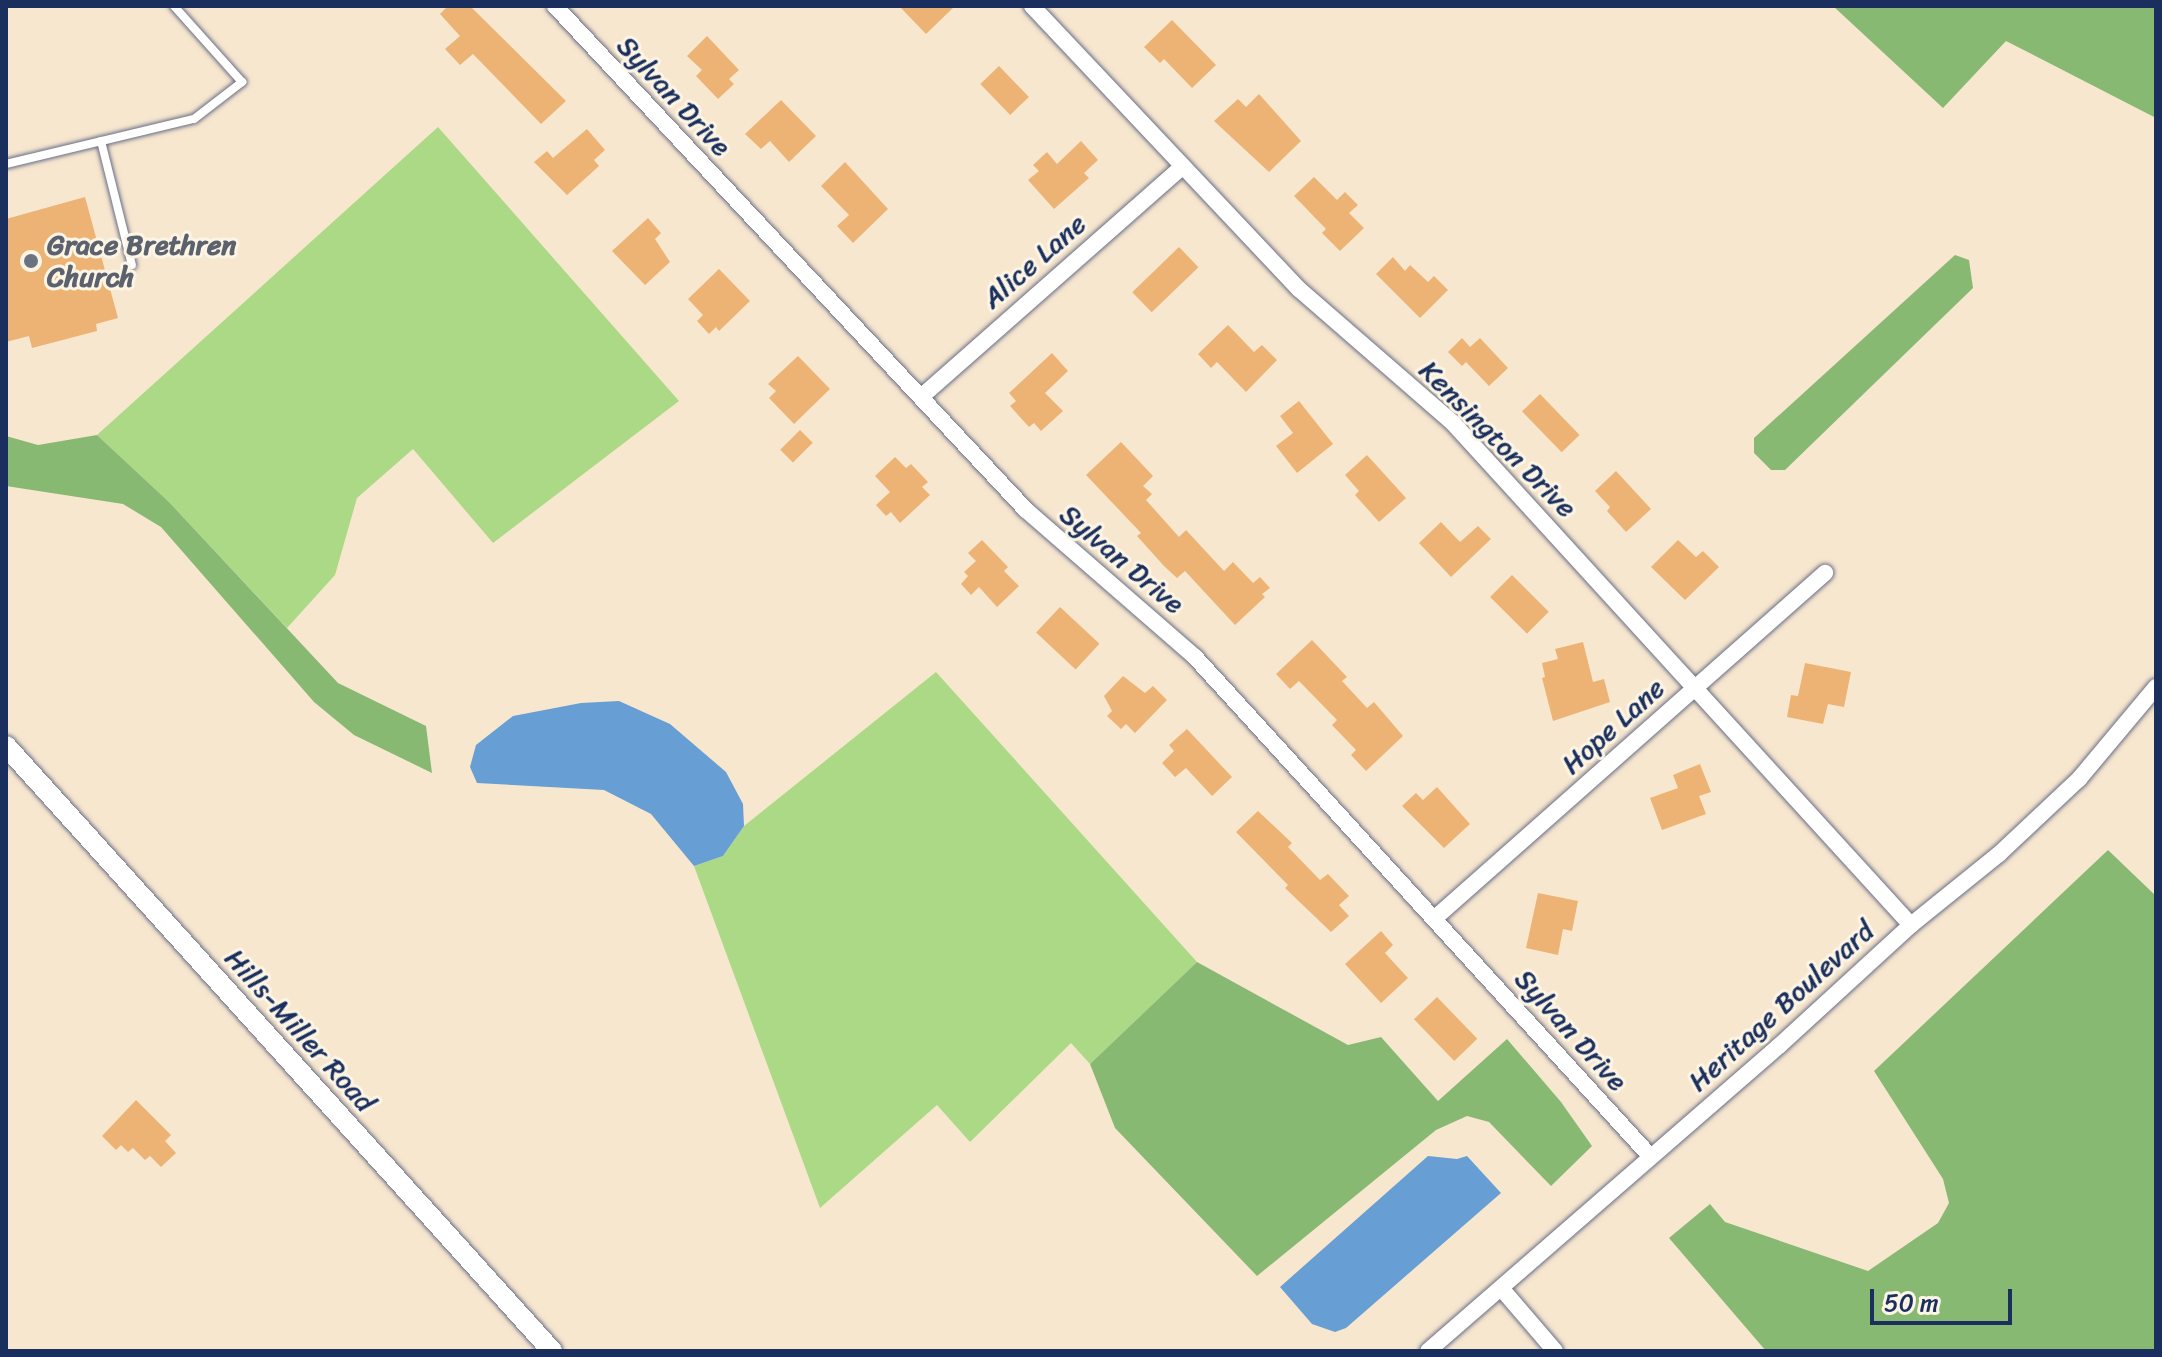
<!DOCTYPE html>
<html>
<head>
<meta charset="utf-8">
<style>
  body { margin:0 }
  #map { position:relative; width:2162px; height:1357px; overflow:hidden; background:#f8e7cf; font-family:Sriracha,sans-serif }
  div>[style] { position:absolute }
  [style*='--x'] { left:calc(var(--x)*1px); top:calc(var(--y)*1px); width:calc(var(--w)*1px); rotate:calc(var(--a)*1deg) }
  .green>* { inset:0; background:#abd986 }
  .forest>* { inset:0; background:#88b973 }
  .water>* { inset:0; background:#679ed4 }
  .building>* { inset:0; background:#edb374; transform-origin:0 0 }
  .roads { filter:drop-shadow(0 0 2px #686f86) drop-shadow(0 0 2px #686f86) }
  .service>* { height:8px; margin:-4px; padding:0 4px; transform-origin:4px; border-radius:4px; background:#fff }
  .minor>* { height:16px; margin:-8px; padding:0 8px; transform-origin:8px; border-radius:8px; background:#fff }
  .tertiary>* { height:20px; margin:-10px; padding:0 10px; transform-origin:10px; border-radius:10px; background:#fff }
  .dots>* { width:22px; height:22px; translate:-50% -50%; box-sizing:border-box; border:4px solid #fcf5e5; border-radius:50% }
  span { translate:-50% -50%; white-space:nowrap; text-align:center; line-height:1.15; -webkit-text-stroke:6px #fcf5e5; paint-order:stroke }
  .street-label { font-size:28px; color:#1b2f5e }
  .worship-label { font-size:28px; color:#5b616d; font-weight:700 }
  .left { translate:0 -50%; text-align:left }
  .frame { position:absolute; inset:0; border:8px solid #1b2f5e; pointer-events:none }
  .scale { position:absolute; left:1870px; top:1289px; width:142px; height:36px; box-sizing:border-box; border:4px solid #1b2f5e; border-top:0; padding-left:10px; font-size:24px; line-height:28px; white-space:nowrap; color:#1b2f5e; -webkit-text-stroke:6px #fcf5e5; paint-order:stroke }
</style>
</head>
<body>
<div id="map">
  <div class="green">
    <div style="clip-path:polygon(438px 127px,679px 401px,493px 543px,413px 449px,357px 498px,335px 575px,287px 628px,169px 502px,97px 435px)"></div>
    <div style="clip-path:polygon(936px 672px,1197px 962px,1090px 1064px,1071px 1043px,970px 1142px,937px 1105px,820px 1208px,694px 866px,723px 856px,744px 826px)"></div>
  </div>
  <div class="forest">
    <div style="clip-path:polygon(1833px 6px,2156px 6px,2156px 118px,2006px 41px,1943px 108px)"></div>
    <div style="clip-path:polygon(1955px 255px,1969px 260px,1973px 288px,1785px 470px,1771px 470px,1754px 453px,1754px 438px)"></div>
    <div style="clip-path:polygon(97px 435px,169px 502px,338px 683px,426px 726px,432px 773px,354px 735px,314px 702px,161px 527px,123px 504px,6px 486px,6px 436px,38px 445px)"></div>
    <div style="clip-path:polygon(2108px 850px,2156px 896px,2156px 1351px,1766px 1351px,1669px 1238px,1710px 1204px,1725px 1222px,1868px 1271px,1938px 1223px,1949px 1203px,1943px 1179px,1874px 1071px)"></div>
    <div style="clip-path:polygon(1197px 962px,1348px 1045px,1381px 1037px,1438px 1101px,1507px 1039px,1561px 1102px,1592px 1146px,1551px 1186px,1489px 1122px,1467px 1116px,1436px 1130px,1257px 1276px,1115px 1128px,1090px 1064px)"></div>
  </div>
  <div class="water">
    <div style="clip-path:polygon(619px 701px,670px 724px,726px 772px,743px 804px,744px 826px,723px 856px,694px 866px,651px 814px,604px 790px,477px 783px,470px 767px,476px 745px,513px 716px,581px 703px)"></div>
    <div style="clip-path:polygon(1428px 1156px,1457px 1159px,1467px 1156px,1501px 1193px,1346px 1328px,1335px 1332px,1312px 1324px,1280px 1287px)"></div>
  </div>
  <div class="building">
    <div style="clip-path:polygon(448px 6px,470px 6px,566px 101px,541px 124px,473px 54px,460px 65px,445px 49px,460px 36px,440px 14px)"></div>
    <div style="clip-path:polygon(899px 6px,955px 6px,926px 34px)"></div>
    <div style="clip-path:polygon(1172px 20px,1216px 65px,1192px 88px,1164px 59px,1160px 63px,1144px 47px)"></div>
    <div style="clip-path:polygon(707px 36px,739px 70px,729px 79px,734px 84px,718px 99px,696px 76px,702px 70px,687px 56px)"></div>
    <div style="left:999px;top:66px;width:43px;height:26px;rotate:46deg"></div>
    <div style="clip-path:polygon(1259px 94px,1301px 141px,1269px 172px,1214px 121px,1238px 99px,1246px 107px)"></div>
    <div style="clip-path:polygon(781px 100px,816px 136px,789px 162px,770px 141px,761px 149px,745px 134px)"></div>
    <div style="clip-path:polygon(587px 129px,605px 150px,594px 160px,599px 166px,567px 195px,534px 162px,547px 151px,553px 158px)"></div>
    <div style="clip-path:polygon(1081px 141px,1098px 160px,1084px 173px,1089px 178px,1054px 209px,1028px 180px,1039px 171px,1033px 165px,1047px 152px,1057px 164px)"></div>
    <div style="clip-path:polygon(845px 162px,888px 209px,853px 243px,837px 226px,849px 215px,821px 186px)"></div>
    <div style="clip-path:polygon(1314px 177px,1337px 200px,1345px 192px,1358px 205px,1349px 213px,1364px 228px,1340px 251px,1322px 233px,1326px 229px,1294px 196px)"></div>
    <div style="clip-path:polygon(85px 197px,118px 318px,96px 324px,97px 331px,32px 348px,29px 336px,6px 342px,6px 219px)"></div>
    <div style="clip-path:polygon(648px 218px,661px 233px,655px 239px,670px 262px,645px 285px,612px 251px)"></div>
    <div style="left:1179px;top:247px;width:28px;height:65px;rotate:46deg"></div>
    <div style="clip-path:polygon(1393px 257px,1405px 271px,1410px 265px,1428px 282px,1434px 276px,1448px 290px,1420px 318px,1376px 274px)"></div>
    <div style="clip-path:polygon(719px 269px,750px 301px,719px 331px,716px 327px,709px 334px,697px 321px,703px 315px,688px 299px)"></div>
    <div style="clip-path:polygon(1228px 325px,1254px 352px,1262px 345px,1277px 360px,1246px 392px,1217px 362px,1211px 368px,1198px 354px)"></div>
    <div style="clip-path:polygon(1462px 338px,1470px 347px,1480px 338px,1508px 368px,1489px 386px,1466px 362px,1462px 366px,1448px 352px)"></div>
    <div style="clip-path:polygon(1052px 353px,1068px 371px,1045px 393px,1063px 411px,1041px 431px,1034px 423px,1029px 427px,1010px 406px,1016px 401px,1009px 393px)"></div>
    <div style="clip-path:polygon(798px 356px,830px 389px,794px 424px,769px 398px,776px 391px,768px 384px)"></div>
    <div style="left:1540px;top:394px;width:57px;height:25px;rotate:46deg"></div>
    <div style="clip-path:polygon(1299px 401px,1333px 444px,1297px 473px,1276px 446px,1293px 433px,1280px 416px)"></div>
    <div style="left:800px;top:430px;width:18px;height:28px;rotate:45deg"></div>
    <div style="clip-path:polygon(1121px 442px,1153px 476px,1143px 486px,1152px 494px,1146px 500px,1179px 537px,1186px 530px,1224px 571px,1233px 562px,1253px 583px,1260px 577px,1270px 588px,1262px 594px,1265px 597px,1235px 625px,1185px 571px,1177px 578px,1164px 566px,1137px 536px,1141px 533px,1086px 475px)"></div>
    <div style="clip-path:polygon(1367px 455px,1406px 498px,1379px 522px,1355px 495px,1359px 491px,1345px 475px)"></div>
    <div style="clip-path:polygon(895px 457px,906px 468px,911px 464px,928px 482px,922px 487px,930px 495px,900px 523px,891px 512px,886px 516px,876px 505px,890px 492px,875px 476px)"></div>
    <div style="clip-path:polygon(1616px 471px,1651px 509px,1626px 532px,1607px 511px,1610px 507px,1595px 491px)"></div>
    <div style="clip-path:polygon(1441px 522px,1460px 542px,1478px 526px,1491px 539px,1451px 577px,1419px 543px)"></div>
    <div style="clip-path:polygon(982px 540px,1008px 567px,1004px 571px,1019px 586px,997px 607px,979px 587px,971px 595px,961px 584px,968px 576px,964px 572px,976px 561px,968px 553px)"></div>
    <div style="clip-path:polygon(1678px 540px,1696px 557px,1703px 551px,1719px 567px,1685px 600px,1651px 567px)"></div>
    <div style="left:1512px;top:575px;width:52px;height:31px;rotate:45deg"></div>
    <div style="left:1060px;top:607px;width:54px;height:35px;rotate:43deg"></div>
    <div style="clip-path:polygon(1312px 640px,1347px 677px,1342px 681px,1367px 708px,1374px 702px,1403px 736px,1366px 771px,1351px 755px,1356px 750px,1332px 725px,1337px 720px,1299px 681px,1290px 689px,1276px 674px)"></div>
    <div style="clip-path:polygon(1583px 642px,1593px 682px,1604px 679px,1610px 702px,1553px 721px,1542px 678px,1545px 677px,1542px 663px,1558px 659px,1555px 649px)"></div>
    <div style="clip-path:polygon(1805px 663px,1851px 672px,1844px 707px,1828px 704px,1823px 724px,1787px 717px,1791px 695px,1798px 696px)"></div>
    <div style="clip-path:polygon(1123px 676px,1145px 693px,1153px 686px,1167px 700px,1135px 733px,1126px 724px,1121px 729px,1107px 716px,1112px 711px,1104px 696px)"></div>
    <div style="clip-path:polygon(1187px 729px,1232px 777px,1212px 796px,1186px 768px,1175px 777px,1162px 763px,1174px 751px,1169px 745px)"></div>
    <div style="clip-path:polygon(1700px 764px,1711px 792px,1699px 796px,1706px 814px,1662px 830px,1650px 798px,1678px 788px,1673px 775px)"></div>
    <div style="clip-path:polygon(1437px 787px,1470px 824px,1444px 848px,1402px 806px,1416px 793px,1423px 800px)"></div>
    <div style="clip-path:polygon(1258px 811px,1292px 843px,1288px 847px,1320px 880px,1328px 874px,1349px 896px,1339px 905px,1349px 916px,1331px 932px,1285px 888px,1288px 885px,1236px 832px)"></div>
    <div style="clip-path:polygon(1538px 893px,1578px 901px,1572px 931px,1563px 929px,1558px 955px,1526px 948px)"></div>
    <div style="clip-path:polygon(1381px 931px,1393px 945px,1385px 953px,1408px 978px,1381px 1003px,1345px 964px)"></div>
    <div style="left:1437px;top:997px;width:58px;height:32px;rotate:46deg"></div>
    <div style="clip-path:polygon(136px 1100px,171px 1135px,165px 1141px,176px 1153px,161px 1167px,150px 1156px,145px 1160px,133px 1148px,128px 1152px,121px 1145px,116px 1150px,102px 1136px)"></div>
  </div>
  <div class="roads">
    <div class="service">
      <div style="--x:101;--y:141;--w:128;--a:76"></div>
      <div style="--x:6;--y:164;--w:193;--a:-13.5"></div>
      <div style="--x:194;--y:119;--w:61;--a:-37.6"></div>
      <div style="--x:242;--y:82;--w:102;--a:-131.8"></div>
    </div>
    <div class="minor">
      <div style="--x:555;--y:6;--w:690;--a:46.94"></div>
      <div style="--x:1026;--y:510;--w:224;--a:41"></div>
      <div style="--x:1195;--y:657;--w:675;--a:47.64"></div>
      <div style="--x:1032;--y:6;--w:390;--a:46.7"></div>
      <div style="--x:1300;--y:290;--w:201;--a:41"></div>
      <div style="--x:1452;--y:422;--w:681;--a:47.62"></div>
      <div style="--x:921;--y:397;--w:349;--a:-41.4"></div>
      <div style="--x:1435;--y:918;--w:521;--a:-41.5"></div>
      <div style="--x:1501;--y:1288;--w:83;--a:49.4"></div>
      <div style="--x:1428;--y:1351;--w:466;--a:-41"></div>
      <div style="--x:1780;--y:1045;--w:178;--a:-42.5"></div>
      <div style="--x:1911;--y:925;--w:113;--a:-38.9"></div>
      <div style="--x:1999;--y:854;--w:110;--a:-43.2"></div>
      <div style="--x:2079;--y:779;--w:120;--a:-50.1"></div>
    </div>
    <div class="tertiary">
      <div style="--x:6;--y:746;--w:815;--a:47.93"></div>
    </div>
  </div>
  <div class="dots">
    <div style="left:31px;top:261px;background:#6b7280"></div>
  </div>
  <div class="street-label">
    <span style="left:674px;top:96px;rotate:47deg">Sylvan Drive</span>
    <span style="left:1034px;top:261px;rotate:-41deg">Alice Lane</span>
    <span style="left:1498px;top:439px;rotate:45deg">Kensington Drive</span>
    <span style="left:1122px;top:559px;rotate:40deg">Sylvan Drive</span>
    <span style="left:1613px;top:726px;rotate:-42deg">Hope Lane</span>
    <span style="left:1781px;top:1006px;rotate:-42deg">Heritage Boulevard</span>
    <span style="left:300px;top:1030px;rotate:48deg">Hills-Miller Road</span>
    <span style="left:1571px;top:1030px;rotate:48deg">Sylvan Drive</span>
  </div>
  <div class="worship-label">
    <span class="left" style="left:47px;top:261px">Grace Brethren<br>Church</span>
  </div>
  <div class="frame"></div>
  <div class="scale">50 m</div>
</div>
</body>
</html>
